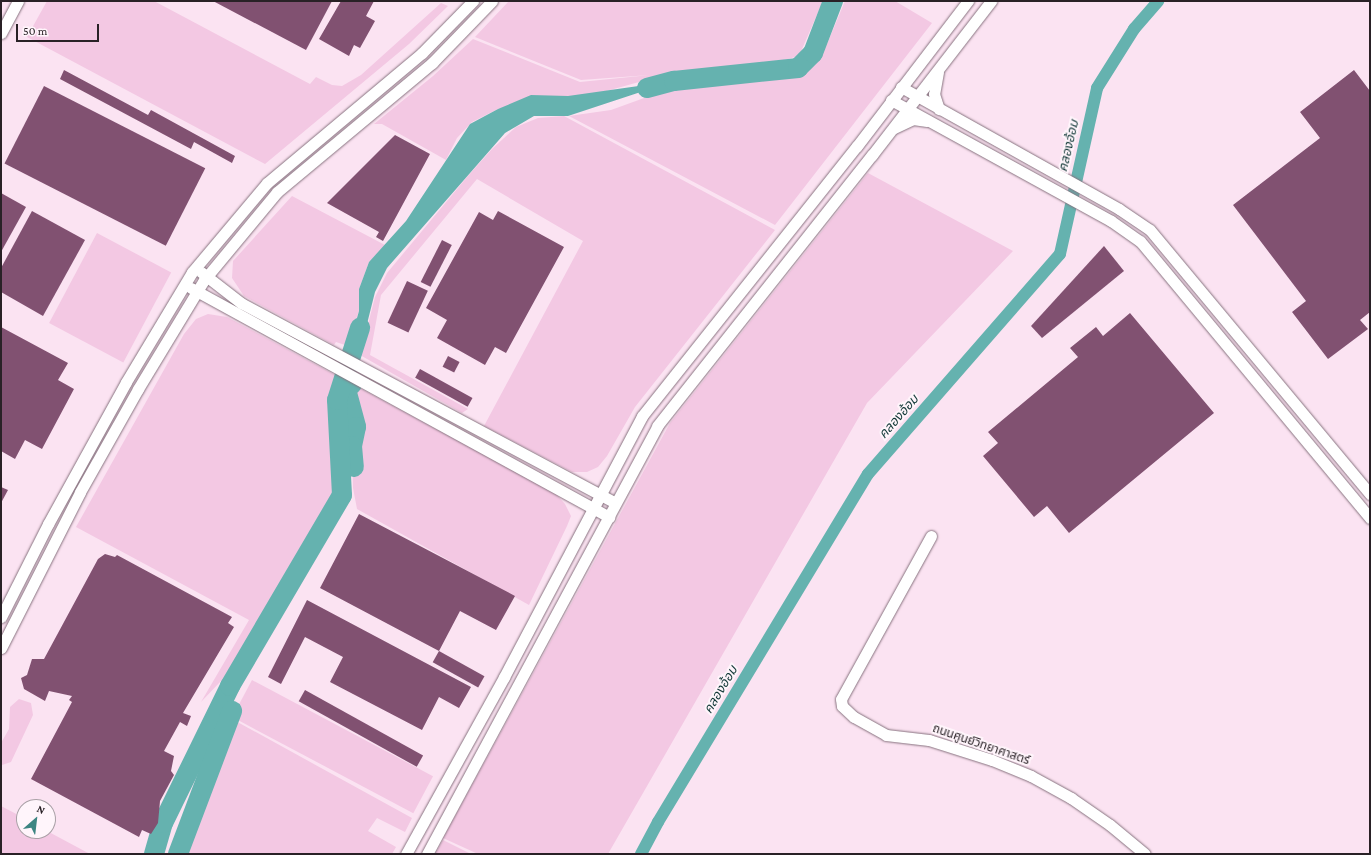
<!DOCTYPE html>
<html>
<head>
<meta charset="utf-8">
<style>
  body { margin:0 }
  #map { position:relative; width:1371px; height:855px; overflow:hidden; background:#fbe3f2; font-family:"Crimson Pro","Noto Sans Thai",serif }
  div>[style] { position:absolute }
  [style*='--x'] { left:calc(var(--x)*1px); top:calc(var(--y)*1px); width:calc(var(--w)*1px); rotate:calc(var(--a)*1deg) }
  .green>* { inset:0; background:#f3c8e3; transform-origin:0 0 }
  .water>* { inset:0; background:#65b2af }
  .canal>* { height:12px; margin:-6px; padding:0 6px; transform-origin:6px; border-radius:6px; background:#65b2af }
  .river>* { height:20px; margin:-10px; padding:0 10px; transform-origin:10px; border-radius:10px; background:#65b2af }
  .building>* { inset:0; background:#815171; transform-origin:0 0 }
  .roads { filter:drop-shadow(0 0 1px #87727f) drop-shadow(0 0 1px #87727f) }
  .minor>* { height:11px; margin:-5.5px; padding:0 5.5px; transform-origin:5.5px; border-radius:5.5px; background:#fff }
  span { translate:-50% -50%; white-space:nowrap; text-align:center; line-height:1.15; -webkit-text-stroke:4px #fff5fb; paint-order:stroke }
  .street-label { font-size:12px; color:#292126 }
  .water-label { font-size:13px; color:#113736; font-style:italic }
  .frame { position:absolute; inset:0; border:2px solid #292126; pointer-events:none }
  .north { position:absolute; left:16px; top:799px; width:40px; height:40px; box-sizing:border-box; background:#fff5fb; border:1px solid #a9a0a6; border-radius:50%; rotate:28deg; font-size:11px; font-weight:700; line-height:16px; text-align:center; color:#292126 }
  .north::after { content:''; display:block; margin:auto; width:14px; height:18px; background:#3d8582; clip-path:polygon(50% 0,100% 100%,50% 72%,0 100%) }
  .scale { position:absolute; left:16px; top:24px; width:83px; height:18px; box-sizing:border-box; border:2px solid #292126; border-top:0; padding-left:5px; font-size:12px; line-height:14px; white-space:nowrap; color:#292126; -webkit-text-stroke:3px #fff5fb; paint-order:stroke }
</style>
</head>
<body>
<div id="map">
  <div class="green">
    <div style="clip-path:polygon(47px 1px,154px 1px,310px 84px,316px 77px,332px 85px,342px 86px,361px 75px,441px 3px,448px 6px,409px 44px,265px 164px,27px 37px)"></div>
    <div style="clip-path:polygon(509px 1px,823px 1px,799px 56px,784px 60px,675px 72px,603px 92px,498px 109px,472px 122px,457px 138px,446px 160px,382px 124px,374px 124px,433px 76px,473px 39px,580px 82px,650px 75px,581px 80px,475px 37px)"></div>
    <div style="clip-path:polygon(845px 1px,895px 1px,932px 23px,775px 225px,569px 116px,611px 110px,680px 85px,791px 78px,815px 65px,827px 44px)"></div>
    <div style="clip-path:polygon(564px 116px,775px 230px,635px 407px,607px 456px,598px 467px,587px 472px,572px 472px,484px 426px,583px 241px,477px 179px,381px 295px,370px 355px,468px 409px,462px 413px,360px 355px,375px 297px,387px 273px,467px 177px,492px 149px,516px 127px,538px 118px)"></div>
    <div style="clip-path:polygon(868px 173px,1013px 251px,867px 403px,608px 854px,478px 854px,443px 838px,670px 423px)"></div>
    <div style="clip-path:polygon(292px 196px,385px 245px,369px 262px,359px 289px,359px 311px,348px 346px,336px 342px,334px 345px,244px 296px,232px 278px,233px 261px)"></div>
    <div style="left:97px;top:233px;width:84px;height:102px;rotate:28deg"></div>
    <div style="clip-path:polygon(208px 314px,227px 317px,337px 376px,329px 394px,338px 490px,233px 680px,221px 681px,201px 702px,249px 620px,76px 527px,184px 334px,196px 319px)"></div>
    <div style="clip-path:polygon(354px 385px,555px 493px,565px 504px,571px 516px,567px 526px,529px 605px,357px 509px,353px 488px,352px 446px,356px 427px,347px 391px)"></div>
    <div style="left:252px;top:680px;width:205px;height:42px;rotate:28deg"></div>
    <div style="clip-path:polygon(19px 699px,31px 703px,33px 715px,11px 762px,2px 765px,1px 743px,9px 729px,10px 707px)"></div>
    <div style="clip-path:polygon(232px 719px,412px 818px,405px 832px,377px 818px,368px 831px,396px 847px,392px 854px,180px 854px)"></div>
    <div style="clip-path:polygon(1px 806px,24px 818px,24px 831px,47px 831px,90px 854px,2px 854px)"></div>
    <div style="clip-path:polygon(443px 840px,471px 854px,435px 854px)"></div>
  </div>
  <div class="water">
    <div style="clip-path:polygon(674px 81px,568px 116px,534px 116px,505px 133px,387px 268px,375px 292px,359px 356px,344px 349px,353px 332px,359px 311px,359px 289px,369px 262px,406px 221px,470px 124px,498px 109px,531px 95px,568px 96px)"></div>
  </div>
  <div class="canal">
    <div style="--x:641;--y:854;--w:36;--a:-62"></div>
    <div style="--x:658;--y:822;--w:406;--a:-58.9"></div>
    <div style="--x:868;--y:474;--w:292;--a:-48.9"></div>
    <div style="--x:1060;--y:254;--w:170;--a:-77.4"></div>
    <div style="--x:1097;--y:88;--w:70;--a:-57.9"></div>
    <div style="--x:1134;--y:29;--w:37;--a:-49"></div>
  </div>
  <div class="river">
    <div style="--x:647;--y:88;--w:28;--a:-15"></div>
    <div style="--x:674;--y:81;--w:125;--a:-6"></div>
    <div style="--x:798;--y:68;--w:21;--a:-45"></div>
    <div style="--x:813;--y:53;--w:56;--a:-69"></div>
    <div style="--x:352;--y:384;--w:8;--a:140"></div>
    <div style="--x:346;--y:389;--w:39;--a:75"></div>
    <div style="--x:356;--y:427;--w:19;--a:102"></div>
    <div style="--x:352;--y:446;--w:21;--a:85"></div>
    <div style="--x:154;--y:854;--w:32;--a:-74"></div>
    <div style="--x:163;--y:823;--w:153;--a:-63.9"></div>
    <div style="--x:230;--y:686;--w:221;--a:-59.6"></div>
    <div style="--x:342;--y:495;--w:95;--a:-93"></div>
    <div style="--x:337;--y:400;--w:76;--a:-72.3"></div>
    <div style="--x:178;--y:854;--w:153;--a:-69.3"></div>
  </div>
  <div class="building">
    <div style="clip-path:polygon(213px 1px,332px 1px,306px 50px)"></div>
    <div style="clip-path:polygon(341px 1px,374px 1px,366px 16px,375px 21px,360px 48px,354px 45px,349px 56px,319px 39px)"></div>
    <div style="clip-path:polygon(64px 70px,148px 115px,151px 110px,235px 156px,232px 163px,194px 142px,191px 149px,60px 79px)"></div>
    <div style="clip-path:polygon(1354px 70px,1370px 91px,1370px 312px,1360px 320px,1368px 329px,1328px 359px,1292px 312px,1306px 301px,1233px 205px,1320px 138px,1300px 112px)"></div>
    <div style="left:44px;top:86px;width:181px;height:87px;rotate:27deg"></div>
    <div style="clip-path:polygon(395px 135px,430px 154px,383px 241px,376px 237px,379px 232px,327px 203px)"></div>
    <div style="clip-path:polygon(1px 193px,26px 207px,1px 252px)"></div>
    <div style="clip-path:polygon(32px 211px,85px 240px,43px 316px,1px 292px,1px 268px)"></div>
    <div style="clip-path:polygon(498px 211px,564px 247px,506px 353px,495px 347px,485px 365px,437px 338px,447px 320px,426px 308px,479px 212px,493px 220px)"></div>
    <div style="left:442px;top:240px;width:11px;height:47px;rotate:27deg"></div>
    <div style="clip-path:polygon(1104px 246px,1124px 271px,1042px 338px,1031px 326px)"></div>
    <div style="left:407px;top:281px;width:23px;height:46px;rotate:25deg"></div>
    <div style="clip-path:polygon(1130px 313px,1214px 413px,1069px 533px,1047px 506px,1034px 517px,983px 456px,998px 443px,988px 432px,1078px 357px,1070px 348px,1096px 327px,1103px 336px)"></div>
    <div style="clip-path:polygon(1px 327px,68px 363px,58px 380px,74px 389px,42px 449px,25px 440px,15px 459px,1px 451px)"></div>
    <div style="left:448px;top:356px;width:13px;height:12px;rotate:27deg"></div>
    <div style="left:420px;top:369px;width:60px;height:10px;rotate:29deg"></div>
    <div style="clip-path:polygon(1px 487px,8px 490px,1px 503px)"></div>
    <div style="clip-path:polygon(359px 514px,515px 596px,496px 630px,460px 611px,439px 651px,320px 588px)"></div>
    <div style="clip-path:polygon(105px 554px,115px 557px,117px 555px,232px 617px,228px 623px,234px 627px,183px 713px,191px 716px,187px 726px,180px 722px,164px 751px,174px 756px,171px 771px,174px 775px,160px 801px,158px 823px,151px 834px,142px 830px,139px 837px,31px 779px,72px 702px,69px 700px,72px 696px,49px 691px,45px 701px,24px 689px,21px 678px,27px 675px,32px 659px,44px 659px,98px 559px)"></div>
    <div style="clip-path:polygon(307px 600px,471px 687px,459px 708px,439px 697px,422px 730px,330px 682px,343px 657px,305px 637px,281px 684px,268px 677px)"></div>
    <div style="left:439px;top:651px;width:52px;height:13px;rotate:29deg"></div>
    <div style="left:305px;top:690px;width:135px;height:13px;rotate:29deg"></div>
  </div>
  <div class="roads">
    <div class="minor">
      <div style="--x:1;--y:33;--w:36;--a:-62"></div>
      <div style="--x:938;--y:72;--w:22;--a:100"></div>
      <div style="--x:934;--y:94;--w:16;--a:72"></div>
      <div style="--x:901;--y:87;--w:250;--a:29.2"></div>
      <div style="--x:1119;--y:209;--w:37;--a:34"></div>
      <div style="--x:1150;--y:230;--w:344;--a:50.2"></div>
      <div style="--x:891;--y:100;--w:251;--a:28.8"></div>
      <div style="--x:1111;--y:221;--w:35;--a:35"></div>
      <div style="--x:1140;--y:241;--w:360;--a:50.3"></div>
      <div style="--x:894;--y:128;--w:21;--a:-25"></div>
      <div style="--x:913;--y:119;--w:14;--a:8"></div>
      <div style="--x:201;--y:272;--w:51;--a:37.8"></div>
      <div style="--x:241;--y:303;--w:424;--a:28.1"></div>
      <div style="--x:191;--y:288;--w:477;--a:28.7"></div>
      <div style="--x:931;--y:536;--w:186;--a:118.9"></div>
      <div style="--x:841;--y:699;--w:7;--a:82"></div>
      <div style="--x:842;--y:706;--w:16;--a:43"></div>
      <div style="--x:854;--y:717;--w:37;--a:29"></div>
      <div style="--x:886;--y:735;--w:43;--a:6.6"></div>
      <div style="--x:929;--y:740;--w:66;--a:17.6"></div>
      <div style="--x:992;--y:760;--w:42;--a:22.3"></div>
      <div style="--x:1031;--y:776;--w:46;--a:28.8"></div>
      <div style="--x:1071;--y:798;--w:47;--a:34.7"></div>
      <div style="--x:1110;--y:825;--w:45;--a:39.6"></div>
      <div style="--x:1;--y:617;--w:104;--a:-63.2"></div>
      <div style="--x:48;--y:524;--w:162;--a:-61.2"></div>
      <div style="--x:126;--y:382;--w:128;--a:-59"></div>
      <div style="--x:192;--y:272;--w:116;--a:-49.9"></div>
      <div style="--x:267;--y:183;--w:202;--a:-40"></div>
      <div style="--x:422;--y:53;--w:73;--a:-45.6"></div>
      <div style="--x:1;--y:648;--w:175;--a:-63.1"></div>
      <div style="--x:80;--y:492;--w:118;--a:-60.6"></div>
      <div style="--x:138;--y:389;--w:127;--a:-58.8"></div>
      <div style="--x:204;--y:280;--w:114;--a:-50.3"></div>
      <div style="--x:277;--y:192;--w:202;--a:-39.8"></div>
      <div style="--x:432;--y:63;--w:86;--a:-45.9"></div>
      <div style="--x:406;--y:854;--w:202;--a:-61"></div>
      <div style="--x:504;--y:677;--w:295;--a:-62.1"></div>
      <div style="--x:642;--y:416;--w:345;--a:-51.5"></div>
      <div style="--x:857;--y:146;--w:183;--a:-52.6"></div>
      <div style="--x:427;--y:854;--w:486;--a:-61.7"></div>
      <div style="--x:657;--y:426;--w:346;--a:-51.6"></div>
      <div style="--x:872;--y:155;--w:195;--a:-52.3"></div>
    </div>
  </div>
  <div class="street-label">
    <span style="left:981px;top:745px;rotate:19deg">ถนนศูนย์วิทยาศาสตร์</span>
  </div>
  <div class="water-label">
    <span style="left:1069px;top:146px;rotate:-77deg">คลองอ้อม</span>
    <span style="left:899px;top:417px;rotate:-49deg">คลองอ้อม</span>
    <span style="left:721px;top:690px;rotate:-59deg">คลองอ้อม</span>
  </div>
  <div class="frame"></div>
  <div class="north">N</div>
  <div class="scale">50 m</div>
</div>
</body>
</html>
